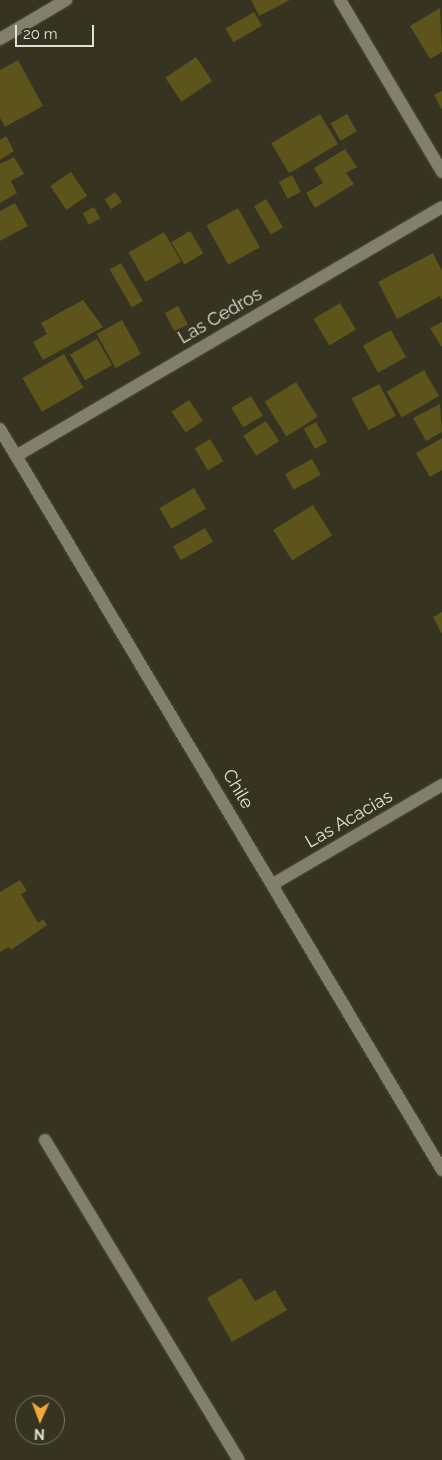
<!DOCTYPE html>
<html>
<head>
<meta charset="utf-8">
<style>
  body { margin:0 }
  #map { position:relative; width:442px; height:1460px; overflow:hidden; background:#363321; font-family:Raleway,sans-serif }
  div>[style] { position:absolute }
  [style*='--x'] { left:calc(var(--x)*1px); top:calc(var(--y)*1px); width:calc(var(--w)*1px); rotate:calc(var(--a)*1deg) }
  .building>* { inset:0; background:#5d541c; transform-origin:0 0 }
  .roads { filter:drop-shadow(0 0 1px #514e3e) drop-shadow(0 0 1px #514e3e) }
  .street>* { height:12px; margin:-6px; padding:0 6px; transform-origin:6px; border-radius:6px; background:#827f6a }
  .secondary>* { height:12px; margin:-6px; padding:0 6px; transform-origin:6px; border-radius:6px; background:#827f6a }
  span { translate:-50% -50%; white-space:nowrap; text-align:center; line-height:1.15; -webkit-text-stroke:5px #363321; paint-order:stroke }
  .street-label { font-size:18px; color:#e2e0d5 }
  .north { position:absolute; left:15px; top:1395px; width:50px; height:50px; box-sizing:border-box; background:#363321; border:1px solid #7b7869; border-radius:50%; rotate:182deg; font-size:14px; font-weight:700; line-height:20px; text-align:center; color:#e2e0d5 }
  .north::after { content:''; display:block; margin:auto; width:18px; height:22px; background:#efa73e; clip-path:polygon(50% 0,100% 100%,50% 72%,0 100%) }
  .scale { position:absolute; left:15px; top:25px; width:79px; height:22px; box-sizing:border-box; border:2px solid #e2e0d5; border-top:0; padding-left:6px; font-size:15px; line-height:18px; white-space:nowrap; color:#e2e0d5; -webkit-text-stroke:4px #363321; paint-order:stroke }
</style>
</head>
<body>
<div id="map">
  <div class="building">
    <div style="clip-path:polygon(251px 0,290px 0,259px 16px)"></div>
    <div style="clip-path:polygon(440px 8px,442px 52px,430px 59px,410px 26px)"></div>
    <div style="left:254px;top:12px;width:16px;height:33px;rotate:60deg"></div>
    <div style="left:196px;top:57px;width:29px;height:37px;rotate:56deg"></div>
    <div style="clip-path:polygon(18px 60px,43px 106px,5px 127px,0 118px,0 70px)"></div>
    <div style="clip-path:polygon(442px 91px,442px 110px,434px 95px)"></div>
    <div style="left:320px;top:114px;width:35px;height:57px;rotate:59deg"></div>
    <div style="left:347px;top:114px;width:20px;height:19px;rotate:60deg"></div>
    <div style="clip-path:polygon(6px 136px,14px 151px,0 160px,0 140px)"></div>
    <div style="clip-path:polygon(345px 149px,357px 167px,346px 173px,354px 184px,315px 208px,306px 193px,323px 183px,314px 168px)"></div>
    <div style="clip-path:polygon(14px 157px,24px 174px,11px 181px,17px 193px,0 203px,0 164px)"></div>
    <div style="left:71px;top:172px;width:29px;height:25px;rotate:56deg"></div>
    <div style="left:292px;top:175px;width:19px;height:15px;rotate:62deg"></div>
    <div style="left:115px;top:192px;width:12px;height:13px;rotate:55deg"></div>
    <div style="left:266px;top:199px;width:33px;height:14px;rotate:59deg"></div>
    <div style="clip-path:polygon(15px 203px,28px 226px,0 241px,0 211px)"></div>
    <div style="left:94px;top:207px;width:13px;height:13px;rotate:61deg"></div>
    <div style="left:238px;top:208px;width:45px;height:36px;rotate:61deg"></div>
    <div style="left:190px;top:231px;width:26px;height:22px;rotate:59deg"></div>
    <div style="left:164px;top:232px;width:34px;height:41px;rotate:60deg"></div>
    <div style="clip-path:polygon(433px 253px,442px 271px,442px 300px,440px 296px,397px 319px,378px 282px)"></div>
    <div style="left:121px;top:263px;width:44px;height:13px;rotate:60deg"></div>
    <div style="clip-path:polygon(83px 300px,103px 327px,43px 360px,33px 342px,47px 334px,41px 323px)"></div>
    <div style="left:340px;top:303px;width:31px;height:31px;rotate:59deg"></div>
    <div style="left:178px;top:306px;width:21px;height:15px;rotate:62deg"></div>
    <div style="left:122px;top:320px;width:39px;height:29px;rotate:61deg"></div>
    <div style="clip-path:polygon(442px 322px,442px 346px,441px 346px,430px 328px)"></div>
    <div style="left:391px;top:330px;width:31px;height:32px;rotate:61deg"></div>
    <div style="left:97px;top:339px;width:30px;height:31px;rotate:60deg"></div>
    <div style="left:64px;top:354px;width:39px;height:48px;rotate:60deg"></div>
    <div style="left:424px;top:370px;width:30px;height:43px;rotate:60deg"></div>
    <div style="left:296px;top:382px;width:41px;height:37px;rotate:58deg"></div>
    <div style="left:379px;top:384px;width:36px;height:31px;rotate:62deg"></div>
    <div style="left:251px;top:396px;width:23px;height:23px;rotate:59deg"></div>
    <div style="left:189px;top:400px;width:25px;height:21px;rotate:56deg"></div>
    <div style="clip-path:polygon(440px 404px,442px 432px,426px 441px,413px 418px)"></div>
    <div style="left:266px;top:421px;width:24px;height:27px;rotate:57deg"></div>
    <div style="left:316px;top:422px;width:23px;height:14px;rotate:61deg"></div>
    <div style="clip-path:polygon(442px 438px,442px 470px,430px 477px,416px 453px)"></div>
    <div style="left:210px;top:439px;width:26px;height:18px;rotate:59deg"></div>
    <div style="left:312px;top:459px;width:18px;height:31px;rotate:61deg"></div>
    <div style="left:194px;top:488px;width:24px;height:40px;rotate:60deg"></div>
    <div style="left:313px;top:505px;width:36px;height:47px;rotate:58deg"></div>
    <div style="left:205px;top:528px;width:16px;height:37px;rotate:60deg"></div>
    <div style="clip-path:polygon(442px 612px,442px 634px,433px 617px)"></div>
    <div style="clip-path:polygon(20px 880px,27px 891px,21px 894px,38px 923px,43px 919px,47px 925px,11px 950px,9px 947px,0 952px,0 892px)"></div>
    <div style="clip-path:polygon(241px 1278px,255px 1301px,275px 1290px,287px 1310px,232px 1342px,207px 1298px)"></div>
  </div>
  <div class="roads">
    <div class="street">
      <div style="--x:340;--y:0;--w:200;--a:59.3"></div>
      <div style="--x:0;--y:39;--w:77;--a:-30.6"></div>
      <div style="--x:16;--y:456;--w:493;--a:-30.3"></div>
      <div style="--x:275;--y:883;--w:194;--a:-30.4"></div>
      <div style="--x:45;--y:1140;--w:374;--a:58.8"></div>
    </div>
    <div class="secondary">
      <div style="--x:0;--y:429;--w:863;--a:59.18"></div>
    </div>
  </div>
  <div class="street-label">
    <span style="left:220px;top:316px;rotate:-30deg">Las Cedros</span>
    <span style="left:238px;top:789px;rotate:59deg">Chile</span>
    <span style="left:349px;top:819px;rotate:-30deg">Las Acacias</span>
  </div>
  <div class="north">N</div>
  <div class="scale">20 m</div>
</div>
</body>
</html>
